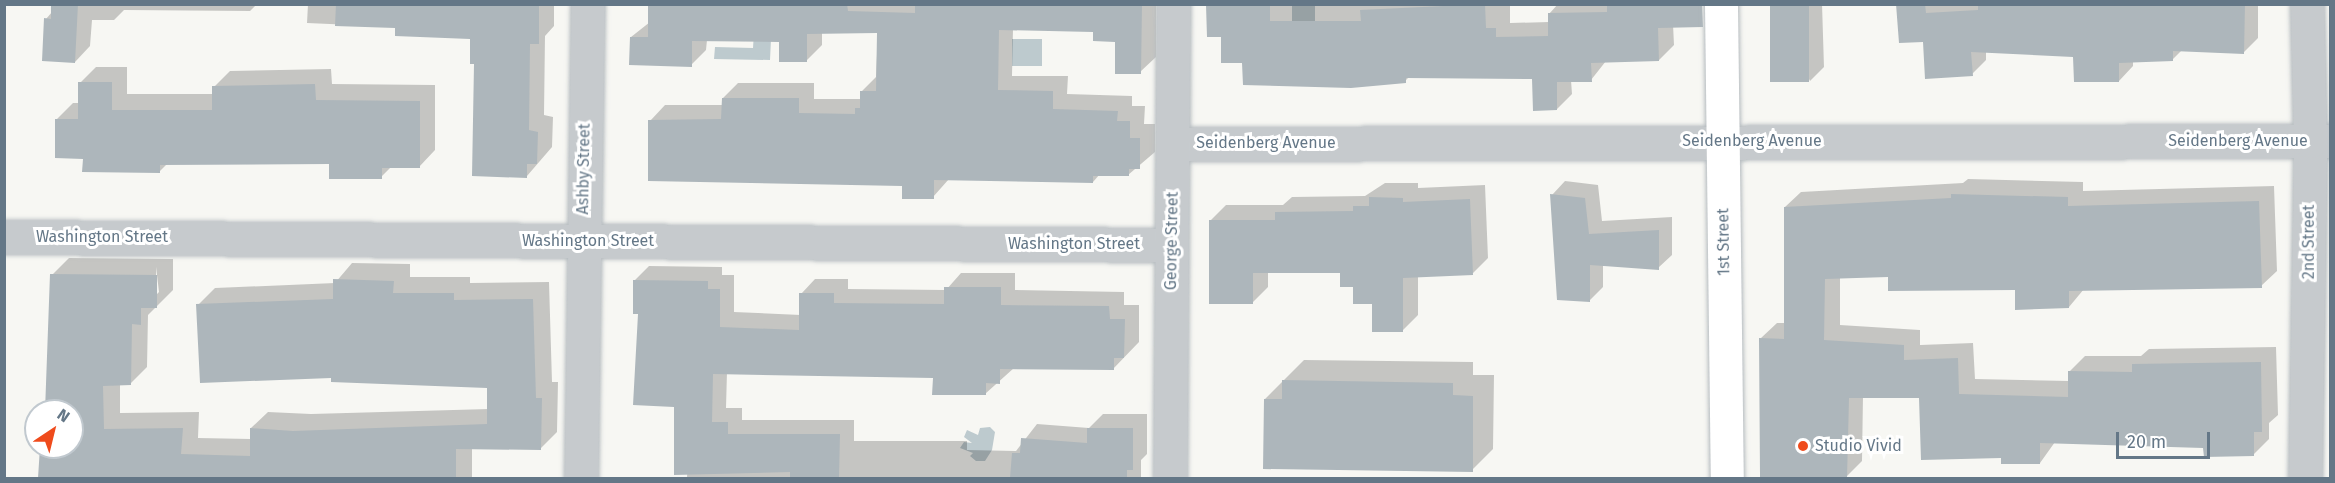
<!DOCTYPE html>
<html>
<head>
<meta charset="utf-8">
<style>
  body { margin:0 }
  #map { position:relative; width:2335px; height:483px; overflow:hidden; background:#f7f7f3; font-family:"Fira Sans",sans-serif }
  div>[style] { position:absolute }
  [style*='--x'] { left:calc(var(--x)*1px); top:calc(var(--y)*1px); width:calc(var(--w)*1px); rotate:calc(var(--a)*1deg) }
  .water>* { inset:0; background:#bdcace; transform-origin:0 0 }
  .shadow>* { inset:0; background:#0003 }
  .building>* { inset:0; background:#adb6bb; transform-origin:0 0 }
  .roads { filter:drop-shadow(0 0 2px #b6bcc0) drop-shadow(0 0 2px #b6bcc0) }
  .minor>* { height:33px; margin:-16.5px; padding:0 16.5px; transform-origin:16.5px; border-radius:16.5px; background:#c6cacd }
  .tertiary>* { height:33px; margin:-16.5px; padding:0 16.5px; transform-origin:16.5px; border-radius:16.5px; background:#c6cacd }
  .secondary>* { height:33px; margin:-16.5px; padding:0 16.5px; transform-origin:16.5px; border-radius:16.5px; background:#fff }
  .dots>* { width:16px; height:16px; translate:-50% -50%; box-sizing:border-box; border:3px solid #fff; border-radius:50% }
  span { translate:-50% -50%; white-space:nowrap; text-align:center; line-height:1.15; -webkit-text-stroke:6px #fff; paint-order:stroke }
  .street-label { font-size:16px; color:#647787 }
  .poi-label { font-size:16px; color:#647787 }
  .left { translate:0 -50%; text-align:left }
  .frame { position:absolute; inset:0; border:6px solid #647787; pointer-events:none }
  .north { position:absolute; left:24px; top:399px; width:60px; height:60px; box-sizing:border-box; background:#fff; border:2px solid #c1c9cf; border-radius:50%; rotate:35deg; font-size:16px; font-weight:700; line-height:24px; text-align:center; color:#647787 }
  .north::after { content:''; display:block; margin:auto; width:21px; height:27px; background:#ef4b1c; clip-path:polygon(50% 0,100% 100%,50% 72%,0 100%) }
  .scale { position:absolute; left:2116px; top:432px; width:94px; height:27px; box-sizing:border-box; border:3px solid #647787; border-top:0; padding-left:8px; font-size:18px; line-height:21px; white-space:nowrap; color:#647787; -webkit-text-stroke:4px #fff; paint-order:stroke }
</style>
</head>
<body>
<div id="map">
  <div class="water">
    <div style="left:1292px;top:5px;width:23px;height:16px"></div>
    <div style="clip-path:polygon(754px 32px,771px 39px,770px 60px,714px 59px,715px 47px,753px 48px)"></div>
    <div style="left:1012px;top:39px;width:30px;height:27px"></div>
    <div style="clip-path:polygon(990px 427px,995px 432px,992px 450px,985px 461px,976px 461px,970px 456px,973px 453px,960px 448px,964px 442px,972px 443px,964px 437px,967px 430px,978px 435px,980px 428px)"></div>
  </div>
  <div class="shadow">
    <div style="clip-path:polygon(52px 4px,257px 4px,250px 11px,124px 10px,114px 20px,92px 20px,90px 46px,75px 62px,46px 19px,52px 12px)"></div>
    <div style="clip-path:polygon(308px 4px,554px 4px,554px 26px,545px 36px,544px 115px,553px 117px,552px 147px,527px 176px,475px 63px,472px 37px,397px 27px,307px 23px)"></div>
    <div style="clip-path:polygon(650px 4px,1156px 4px,1156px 57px,1140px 72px,1116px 41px,1094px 30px,1013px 29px,1012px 76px,1068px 76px,1067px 94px,1132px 96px,1132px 106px,1145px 106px,1144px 124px,1155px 124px,1155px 152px,1128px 175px,1100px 174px,1093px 182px,949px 179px,933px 197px,904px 184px,650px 121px,665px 105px,723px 105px,723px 98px,738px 83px,814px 83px,814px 99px,861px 99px,861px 92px,876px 77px,878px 32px,822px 33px,822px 45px,807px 60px,781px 40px,707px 40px,706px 50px,691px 65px,631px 37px,650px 22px)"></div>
    <div style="clip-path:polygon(1510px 4px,1510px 23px,1549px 22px,1549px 14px,1558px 4px,1685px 4px,1673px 24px,1674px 45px,1659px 60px,1606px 61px,1591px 80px,1571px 80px,1572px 94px,1557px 109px,1534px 77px,1410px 76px,1405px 81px,1244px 61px,1223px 35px,1208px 6px)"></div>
    <div style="clip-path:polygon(1772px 4px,1822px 4px,1824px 67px,1810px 81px)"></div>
    <div style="clip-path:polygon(1898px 4px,2258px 4px,2258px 38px,2244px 52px,2182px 50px,2172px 60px,2133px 61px,2133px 66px,2119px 81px,2075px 55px,1986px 51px,1986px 60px,1972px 74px,1924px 40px)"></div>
    <div style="clip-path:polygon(96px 67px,127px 67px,127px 94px,214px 94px,214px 87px,230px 71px,331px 69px,332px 84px,435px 85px,435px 150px,419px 167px,392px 166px,381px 177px,331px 162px,168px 163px,160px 171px,84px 157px,57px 119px,73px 103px,80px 103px,80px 83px)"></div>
    <div style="clip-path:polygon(1968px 179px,2083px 182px,2083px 191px,2274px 186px,2277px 271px,2261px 286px,2084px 289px,2069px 307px,2017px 289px,1889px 276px,1840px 277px,1840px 325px,1920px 330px,1920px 345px,1973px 343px,1975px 379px,2069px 381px,2069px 372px,2085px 356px,2141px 356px,2149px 349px,2276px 347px,2278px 415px,2269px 423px,2269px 439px,2253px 455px,2205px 447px,2055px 442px,2040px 463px,1920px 397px,1863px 396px,1862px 461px,1846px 477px,1761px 338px,1777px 323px,1785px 323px,1785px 207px,1801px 192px,1963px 183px)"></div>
    <div style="clip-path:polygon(1565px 181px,1598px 185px,1602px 221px,1672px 217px,1672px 255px,1658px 268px,1603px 265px,1603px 287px,1589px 301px,1552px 195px)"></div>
    <div style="clip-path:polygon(1385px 183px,1418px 183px,1418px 188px,1485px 185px,1488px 258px,1473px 273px,1418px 276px,1418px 315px,1403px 330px,1341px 271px,1268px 272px,1268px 287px,1253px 302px,1210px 221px,1226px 205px,1283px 205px,1292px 197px,1365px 196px)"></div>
    <div style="clip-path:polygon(evenodd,69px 258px,173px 259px,173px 290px,148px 315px,147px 367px,130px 384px,120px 384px,120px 413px,199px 412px,198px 438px,251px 439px,251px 428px,268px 412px,311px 414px,489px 409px,489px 386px,332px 376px,198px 305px,215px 288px,335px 283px,352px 263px,410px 264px,410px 277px,470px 277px,470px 283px,549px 282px,552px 382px,558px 382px,557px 432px,540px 449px,472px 447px,472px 478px,39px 478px,42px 447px,72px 447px,72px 411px,47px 411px,52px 275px,69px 258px,156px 267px,159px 292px,156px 295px,156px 267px)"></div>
    <div style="clip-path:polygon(649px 266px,722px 267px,722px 275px,734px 275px,734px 312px,801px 315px,801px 294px,815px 279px,848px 279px,848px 289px,946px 290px,961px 273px,1015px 273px,1015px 290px,1124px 292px,1124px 305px,1139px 305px,1139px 342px,1113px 369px,1014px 368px,985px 394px,934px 377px,727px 372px,726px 408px,742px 408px,742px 420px,854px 420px,854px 441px,967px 441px,967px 450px,1016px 451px,1037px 424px,1089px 428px,1103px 414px,1147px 414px,1147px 454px,1141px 460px,1141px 478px,687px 478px,688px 451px,676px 405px,640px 312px,634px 281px)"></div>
    <div style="clip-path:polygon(1304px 360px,1473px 362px,1473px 375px,1494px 375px,1493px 449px,1472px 470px,1265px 399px)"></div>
  </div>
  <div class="building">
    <div style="clip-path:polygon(51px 4px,78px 4px,75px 63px,42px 61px,44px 18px,51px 19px)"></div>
    <div style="clip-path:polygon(336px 4px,539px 4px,539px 44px,530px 44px,529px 130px,538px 132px,537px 164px,527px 164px,527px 178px,472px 176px,474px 64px,470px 64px,470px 39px,395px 36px,395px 28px,335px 26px)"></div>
    <div style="clip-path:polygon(648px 4px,847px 4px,848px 11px,915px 13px,915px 4px,1142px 4px,1141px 74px,1115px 74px,1115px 42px,1093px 41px,1093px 32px,999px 30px,998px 90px,1053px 91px,1053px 109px,1118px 111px,1117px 121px,1130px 121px,1130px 138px,1140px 138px,1140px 169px,1129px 169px,1129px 176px,1093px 176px,1093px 183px,934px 180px,934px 199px,902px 199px,902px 186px,648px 181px,648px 120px,721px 119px,722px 98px,799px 98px,799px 113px,855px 114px,855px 108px,860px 108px,860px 91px,876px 91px,877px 33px,807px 34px,807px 62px,779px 62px,779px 42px,692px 41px,692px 67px,629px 65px,630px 37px,648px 37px)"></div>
    <div style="clip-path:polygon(1270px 4px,1270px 21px,1361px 21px,1360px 10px,1485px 4px,1486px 28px,1496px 28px,1496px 37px,1548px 36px,1548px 13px,1607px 12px,1607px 4px,1702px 4px,1703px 27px,1658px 28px,1659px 61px,1591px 63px,1592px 82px,1557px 82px,1557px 110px,1533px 111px,1532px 79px,1406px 78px,1406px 83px,1351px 88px,1243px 85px,1242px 63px,1221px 63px,1221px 37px,1207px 37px,1206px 5px)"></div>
    <div style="left:1770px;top:4px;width:39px;height:78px"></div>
    <div style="clip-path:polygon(1896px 4px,1925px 4px,1926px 13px,1978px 10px,1978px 4px,2245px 4px,2244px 54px,2173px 51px,2173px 61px,2119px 63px,2119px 82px,2074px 82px,2073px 57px,1971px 52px,1973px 76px,1925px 79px,1923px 42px,1899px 43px)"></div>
    <div style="clip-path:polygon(78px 82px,112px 82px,112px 110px,212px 110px,212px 86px,315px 84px,316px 100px,420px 101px,420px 168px,382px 168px,382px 179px,329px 179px,329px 164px,160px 165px,160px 173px,82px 172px,83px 159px,55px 158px,55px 119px,78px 119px)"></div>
    <div style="clip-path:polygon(1550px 194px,1585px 198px,1589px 234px,1659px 230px,1659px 270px,1590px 265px,1590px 302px,1557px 300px)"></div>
    <div style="clip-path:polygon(1951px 194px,2068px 197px,2068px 206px,2259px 201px,2262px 288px,2069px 291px,2069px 308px,2015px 310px,2015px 290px,1888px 291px,1888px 277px,1825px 279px,1824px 340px,1904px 345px,1904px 360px,1958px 358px,1959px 394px,2068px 397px,2068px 371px,2132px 372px,2132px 364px,2261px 362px,2262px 432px,2254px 432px,2254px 456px,2204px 457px,2203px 448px,2040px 443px,2040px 464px,2001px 464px,2001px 458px,1921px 460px,1919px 398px,1849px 398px,1847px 478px,1760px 477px,1759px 338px,1784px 339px,1784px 207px,1951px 198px)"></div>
    <div style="clip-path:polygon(1369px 197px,1403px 198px,1403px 202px,1470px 199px,1473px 275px,1403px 278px,1403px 332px,1372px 332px,1372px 304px,1353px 304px,1353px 287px,1340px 287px,1340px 273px,1253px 273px,1253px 304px,1209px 304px,1209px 220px,1275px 220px,1275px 212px,1353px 211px,1353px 206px,1369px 206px)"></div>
    <div style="clip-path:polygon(50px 274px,157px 275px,157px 308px,141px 308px,141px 325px,132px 324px,131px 385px,103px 386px,104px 429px,183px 428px,181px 454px,250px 456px,250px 428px,293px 431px,487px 424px,487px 388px,331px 382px,331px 378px,200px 383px,196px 304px,333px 299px,333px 279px,394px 281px,393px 293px,454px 293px,454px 300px,533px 299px,536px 398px,542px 398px,541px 450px,456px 449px,456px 478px,38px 478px,40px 447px,72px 447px,72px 411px,45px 411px)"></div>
    <div style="clip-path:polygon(633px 280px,708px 281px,708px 289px,720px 289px,720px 327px,799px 330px,799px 293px,834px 293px,834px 303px,944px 304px,944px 287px,1001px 287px,1001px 305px,1109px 306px,1110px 319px,1125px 319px,1124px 358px,1114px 358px,1114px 370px,1000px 369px,1000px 384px,986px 383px,986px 395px,932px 395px,933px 378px,713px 374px,712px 422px,728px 422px,728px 434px,840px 434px,839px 478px,790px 478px,790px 472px,674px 475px,674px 407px,633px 405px,638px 314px,633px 314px)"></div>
    <div style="clip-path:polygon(1282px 380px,1453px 383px,1453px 395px,1473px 396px,1473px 472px,1263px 469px,1264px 399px,1282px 399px)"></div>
    <div style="clip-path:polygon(1087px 428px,1133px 428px,1133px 470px,1127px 470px,1127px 478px,1010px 478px,1012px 453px,1020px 453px,1021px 438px,1087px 443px)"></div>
  </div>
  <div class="roads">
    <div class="minor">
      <div style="--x:1174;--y:144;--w:1156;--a:-0.15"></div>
      <div style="--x:4;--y:237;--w:1167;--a:0.39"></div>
      <div style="--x:581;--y:478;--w:474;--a:-89.2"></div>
      <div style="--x:2305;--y:478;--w:337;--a:-89.1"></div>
      <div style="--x:2310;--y:141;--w:137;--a:-91.3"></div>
    </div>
    <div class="tertiary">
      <div style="--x:1170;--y:478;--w:474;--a:-89.6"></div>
    </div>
    <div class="secondary">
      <div style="--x:1721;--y:4;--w:474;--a:89.3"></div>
    </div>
  </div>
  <div class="dots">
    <div style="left:1803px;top:446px;background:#ef4b1c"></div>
  </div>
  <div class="street-label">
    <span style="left:1752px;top:141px">Seidenberg Avenue</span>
    <span style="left:2238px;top:141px">Seidenberg Avenue</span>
    <span style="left:1266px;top:143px">Seidenberg Avenue</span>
    <span style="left:584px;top:169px;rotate:-89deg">Ashby Street</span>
    <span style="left:102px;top:237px">Washington Street</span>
    <span style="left:588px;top:241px">Washington Street</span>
    <span style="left:1172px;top:241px;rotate:-89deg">George Street</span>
    <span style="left:1724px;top:242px;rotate:-91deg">1st Street</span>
    <span style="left:2309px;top:242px;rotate:-90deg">2nd Street</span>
    <span style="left:1074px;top:244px">Washington Street</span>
  </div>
  <div class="poi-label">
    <span class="left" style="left:1815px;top:446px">Studio Vivid</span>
  </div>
  <div class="frame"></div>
  <div class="north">N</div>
  <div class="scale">20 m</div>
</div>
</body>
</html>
